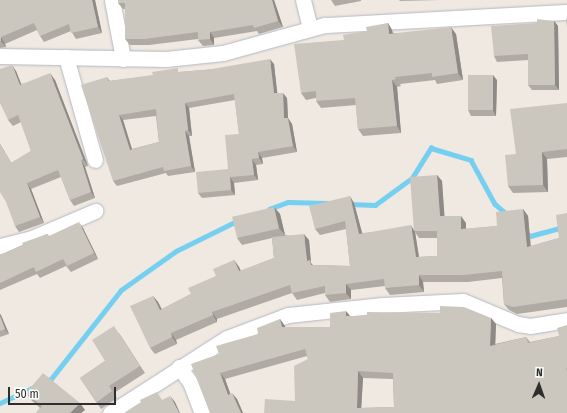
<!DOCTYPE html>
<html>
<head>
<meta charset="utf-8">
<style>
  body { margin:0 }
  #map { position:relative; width:567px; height:413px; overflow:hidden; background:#efe9e1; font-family:"Fira Sans Condensed",sans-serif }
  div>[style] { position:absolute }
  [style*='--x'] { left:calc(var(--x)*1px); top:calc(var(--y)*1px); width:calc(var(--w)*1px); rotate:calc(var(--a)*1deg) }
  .stream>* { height:4.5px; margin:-2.25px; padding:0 2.25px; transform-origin:2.25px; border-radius:2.25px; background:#75cff0 }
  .roads { filter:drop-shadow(0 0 1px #b4b7c1) drop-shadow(0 0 1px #b4b7c1) }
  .minor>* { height:15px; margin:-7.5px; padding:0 7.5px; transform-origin:7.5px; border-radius:7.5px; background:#fff }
  .wall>* { inset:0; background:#afaba4 }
  .shaded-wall>* { inset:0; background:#8e8b86 }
  .building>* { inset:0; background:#cbc7bf; transform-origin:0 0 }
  span { translate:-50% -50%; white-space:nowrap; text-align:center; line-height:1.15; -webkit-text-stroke:3px #fff; paint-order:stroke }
  .north { position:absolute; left:519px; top:365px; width:40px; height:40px; -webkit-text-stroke:3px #fff; paint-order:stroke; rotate:2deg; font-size:11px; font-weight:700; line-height:16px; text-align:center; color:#2e2e2e }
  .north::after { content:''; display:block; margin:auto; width:14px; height:18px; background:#2e2e2e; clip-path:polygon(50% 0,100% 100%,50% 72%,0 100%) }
  .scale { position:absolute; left:8px; top:387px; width:108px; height:18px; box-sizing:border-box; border:2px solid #2e2e2e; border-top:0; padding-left:5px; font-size:12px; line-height:14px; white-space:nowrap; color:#2e2e2e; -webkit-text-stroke:3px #fff; paint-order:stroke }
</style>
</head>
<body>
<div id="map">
  <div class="stream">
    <div style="--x:349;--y:204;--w:26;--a:2"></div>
    <div style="--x:375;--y:205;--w:46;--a:-36.1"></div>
    <div style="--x:412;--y:178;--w:36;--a:-58"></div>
    <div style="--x:431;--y:148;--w:42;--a:16.7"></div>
    <div style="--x:471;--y:160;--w:50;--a:61.4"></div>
    <div style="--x:495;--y:204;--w:16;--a:40"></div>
    <div style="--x:269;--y:209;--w:20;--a:-20"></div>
    <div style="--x:288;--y:202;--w:40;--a:1.4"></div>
    <div style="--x:525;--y:232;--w:6;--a:39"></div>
    <div style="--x:530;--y:236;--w:38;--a:-15"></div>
    <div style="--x:46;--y:381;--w:5;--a:-22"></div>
    <div style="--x:51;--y:379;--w:113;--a:-51.8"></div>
    <div style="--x:121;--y:290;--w:67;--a:-35.3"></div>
    <div style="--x:176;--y:251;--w:70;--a:-26.2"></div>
    <div style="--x:0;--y:403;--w:38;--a:-25"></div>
  </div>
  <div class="roads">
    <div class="minor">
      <div style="--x:112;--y:0;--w:60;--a:79.4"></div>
      <div style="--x:303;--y:0;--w:29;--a:76"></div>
      <div style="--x:0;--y:56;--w:166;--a:1"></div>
      <div style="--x:166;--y:59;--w:57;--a:-6"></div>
      <div style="--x:223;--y:53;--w:106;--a:-15.4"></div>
      <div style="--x:325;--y:25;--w:242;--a:-3.1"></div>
      <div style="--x:66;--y:57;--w:107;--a:74.3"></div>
      <div style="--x:0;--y:246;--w:33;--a:-14"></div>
      <div style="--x:32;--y:238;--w:69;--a:-23.2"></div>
      <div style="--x:179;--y:367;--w:19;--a:54"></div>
      <div style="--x:190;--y:382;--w:33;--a:69"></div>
      <div style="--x:110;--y:413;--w:139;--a:-32.7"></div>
      <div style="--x:227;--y:338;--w:65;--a:-20.7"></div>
      <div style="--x:288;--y:315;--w:95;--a:-6.1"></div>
      <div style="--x:382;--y:305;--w:81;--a:-2.8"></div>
      <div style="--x:463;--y:301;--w:60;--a:22.7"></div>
      <div style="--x:518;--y:324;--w:12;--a:9"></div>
      <div style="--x:530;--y:326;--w:37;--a:-9"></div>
    </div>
  </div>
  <div class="wall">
    <div style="clip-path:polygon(0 0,95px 0,102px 33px,76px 39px,71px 31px,44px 42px,40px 36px,37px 30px,5px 44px,6px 47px,0 48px)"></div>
    <div style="clip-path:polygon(118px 0,274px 0,283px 27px,259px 34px,257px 31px,214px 38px,214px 45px,203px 46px,198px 40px,198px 39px,149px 45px,130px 45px,125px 39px,125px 9px,123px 9px,118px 3px)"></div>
    <div style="clip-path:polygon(331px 0,361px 0,361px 1px,335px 6px)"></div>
    <div style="clip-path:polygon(399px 0,440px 0,400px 1px)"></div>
    <div style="clip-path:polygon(554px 21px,558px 26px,559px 90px,532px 90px,528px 85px,528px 60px,497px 62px,494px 56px,537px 23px)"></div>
    <div style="clip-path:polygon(388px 23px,392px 30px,393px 33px,456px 34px,463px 80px,437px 84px,435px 80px,400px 84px,401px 86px,397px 87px,401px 133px,363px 136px,358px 129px,356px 105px,321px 108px,316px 101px,316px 98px,306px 100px,301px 93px,344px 40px)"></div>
    <div style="clip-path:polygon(evenodd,274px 64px,277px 93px,287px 98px,288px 118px,292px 124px,297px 152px,262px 158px,263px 164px,256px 165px,258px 180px,234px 183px,235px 195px,202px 198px,198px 193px,228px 169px,239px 134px,235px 100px,189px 108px,192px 136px,189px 136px,195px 172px,168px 176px,166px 173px,117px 186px,113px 181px,107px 77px,110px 81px,180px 72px,274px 64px,156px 116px,159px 142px,132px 149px,123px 120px,156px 116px)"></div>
    <div style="clip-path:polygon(16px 71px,21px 84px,55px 80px,88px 166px,85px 167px,95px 198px,74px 206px,70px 200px,61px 177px,31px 189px,44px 223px,19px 232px,15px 226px,11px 163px,31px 151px,21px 122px,13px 126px,8px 120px)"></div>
    <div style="clip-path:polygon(497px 80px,496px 116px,471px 116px,468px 110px)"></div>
    <div style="clip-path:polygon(567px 103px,567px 157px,547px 159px,548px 192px,513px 193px,508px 186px,516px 154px)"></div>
    <div style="clip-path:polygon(evenodd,437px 175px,442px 181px,444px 216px,466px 223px,466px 229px,497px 226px,523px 209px,528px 216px,531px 246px,559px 238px,567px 213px,567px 307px,517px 314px,509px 310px,504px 304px,502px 278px,468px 282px,423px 282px,424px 292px,390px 295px,385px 288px,385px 286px,351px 290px,351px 299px,330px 302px,325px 295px,325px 293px,297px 300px,292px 293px,217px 319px,217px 322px,176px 340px,177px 344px,155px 354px,150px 348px,153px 296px,158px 302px,162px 309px,191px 294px,216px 276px,234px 260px,239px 267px,241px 271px,274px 258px,272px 238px,242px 245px,237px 238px,274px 207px,280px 214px,285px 235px,309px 240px,311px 263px,313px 265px,350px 266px,346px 229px,320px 235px,315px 229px,354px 203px,362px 233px,414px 231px,437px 175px,415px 232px,419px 238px,437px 238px,437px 256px,419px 257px,415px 232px)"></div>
    <div style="clip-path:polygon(83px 228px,98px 259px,71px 272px,66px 266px,40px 278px,37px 274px,0 290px,0 255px,47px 234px,49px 236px)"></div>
    <div style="clip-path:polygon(0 314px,9px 334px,0 337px)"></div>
    <div style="clip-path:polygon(evenodd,350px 316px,491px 318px,496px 324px,495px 344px,526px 337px,530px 342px,559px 336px,567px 325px,567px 413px,264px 413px,295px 401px,308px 359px,307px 356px,225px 379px,230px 394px,237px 399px,243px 413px,210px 413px,219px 354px,258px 334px,280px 319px,285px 326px,285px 327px,330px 327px,350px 316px,363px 378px,393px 379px,394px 407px,361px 408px,363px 378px)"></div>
    <div style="clip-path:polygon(119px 333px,145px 373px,114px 393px,117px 398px,101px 409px,80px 378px,105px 361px)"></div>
    <div style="clip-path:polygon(26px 393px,85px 410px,81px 413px,36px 413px,40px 408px,31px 400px)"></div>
  </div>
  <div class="shaded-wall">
    <div style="clip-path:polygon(92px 0,95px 0,102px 33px,98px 27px)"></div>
    <div style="clip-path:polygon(272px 0,274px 0,283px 27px,278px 21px)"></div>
    <div style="clip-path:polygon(554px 21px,558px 26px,559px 90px,555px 85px)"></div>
    <div style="clip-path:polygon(388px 23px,392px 30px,394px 41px,389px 34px)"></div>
    <div style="clip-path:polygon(451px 27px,456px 34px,463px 80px,458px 73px)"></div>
    <div style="clip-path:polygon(210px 32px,214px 38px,214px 45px,210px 39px)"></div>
    <div style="clip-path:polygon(1px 37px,5px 44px,6px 47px,1px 41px)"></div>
    <div style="clip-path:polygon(270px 59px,274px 64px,278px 99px,274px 93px)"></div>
    <div style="clip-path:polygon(12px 65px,16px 71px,24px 91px,20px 85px)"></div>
    <div style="clip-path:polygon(50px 73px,55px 80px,88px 166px,83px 159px)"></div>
    <div style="clip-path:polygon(493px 75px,497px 80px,496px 116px,493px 111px)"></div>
    <div style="clip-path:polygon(392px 80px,397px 87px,401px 133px,397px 126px)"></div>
    <div style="clip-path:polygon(283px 93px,287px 98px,288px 118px,292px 124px,297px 152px,293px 146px,284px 118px)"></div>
    <div style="clip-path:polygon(185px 103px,189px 108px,192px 136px,188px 130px)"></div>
    <div style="clip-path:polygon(119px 115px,123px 120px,134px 156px,130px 150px)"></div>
    <div style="clip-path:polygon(185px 131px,189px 136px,195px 172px,191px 166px)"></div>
    <div style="clip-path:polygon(0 144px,15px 169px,11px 163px,0 145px)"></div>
    <div style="clip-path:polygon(258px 152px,262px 158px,263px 164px,259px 158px)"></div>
    <div style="clip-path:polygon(542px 152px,547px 159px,548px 192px,543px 185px)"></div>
    <div style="clip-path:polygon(252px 159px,256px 165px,258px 180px,254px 175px)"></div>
    <div style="clip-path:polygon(81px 160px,85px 167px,95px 198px,91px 192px)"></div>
    <div style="clip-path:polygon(437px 175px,442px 181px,445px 223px,440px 216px)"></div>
    <div style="clip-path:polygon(230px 177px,234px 183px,235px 195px,231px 190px)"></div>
    <div style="clip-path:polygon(27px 183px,31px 189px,44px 223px,40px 217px)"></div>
    <div style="clip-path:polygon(350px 196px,354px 203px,364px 240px,359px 234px)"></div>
    <div style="clip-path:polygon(274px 207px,280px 214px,285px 235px,279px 228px)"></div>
    <div style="clip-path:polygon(523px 209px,528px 216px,531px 254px,527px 247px)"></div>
    <div style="clip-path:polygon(461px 216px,466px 223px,466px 236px,461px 229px)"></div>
    <div style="clip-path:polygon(79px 222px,83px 228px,98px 259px,94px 253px)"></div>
    <div style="clip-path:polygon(411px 225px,415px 232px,420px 264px,416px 257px)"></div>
    <div style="clip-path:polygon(304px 234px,309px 240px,311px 263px,314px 267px,316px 272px,307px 261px)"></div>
    <div style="clip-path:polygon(234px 260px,239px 267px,244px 278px,239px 271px)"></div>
    <div style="clip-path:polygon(419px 275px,423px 282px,424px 292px,419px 285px)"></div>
    <div style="clip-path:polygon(346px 284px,351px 290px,351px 299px,346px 293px)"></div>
    <div style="clip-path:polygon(153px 296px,158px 302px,165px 317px,160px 310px)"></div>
    <div style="clip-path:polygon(346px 311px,351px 317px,346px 316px)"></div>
    <div style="clip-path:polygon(212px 312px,217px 319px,217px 322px,213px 315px)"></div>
    <div style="clip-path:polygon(0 314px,1px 315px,9px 334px,5px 329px,0 316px)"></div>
    <div style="clip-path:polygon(491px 318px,496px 324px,495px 352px,490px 346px)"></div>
    <div style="clip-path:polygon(280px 319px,285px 326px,286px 334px,282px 327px)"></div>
    <div style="clip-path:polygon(171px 333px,176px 340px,177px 344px,172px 337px)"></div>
    <div style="clip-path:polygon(358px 371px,363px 378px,361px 413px,357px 408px)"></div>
    <div style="clip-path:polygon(220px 373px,225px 379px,233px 401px,228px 395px)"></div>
    <div style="clip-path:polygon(232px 393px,237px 399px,243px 413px,241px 413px)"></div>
    <div style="clip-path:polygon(170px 396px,175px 402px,180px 413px,179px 413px)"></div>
    <div style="clip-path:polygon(80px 403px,85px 410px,81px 413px,70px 413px)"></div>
  </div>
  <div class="building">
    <div style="clip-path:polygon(0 0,92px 0,98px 27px,71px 33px,69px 24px,40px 36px,34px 23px,1px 37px,1px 41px,0 41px)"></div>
    <div style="clip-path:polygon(118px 0,272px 0,278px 21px,254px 28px,253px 25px,210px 32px,210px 39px,198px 40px,198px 32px,144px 39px,125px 39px,125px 3px,118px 3px)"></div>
    <div style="clip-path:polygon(567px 18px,567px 27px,566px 19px)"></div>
    <div style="clip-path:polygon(537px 19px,554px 21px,555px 85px,528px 85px,528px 54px,494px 56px,491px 26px,537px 23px)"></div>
    <div style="clip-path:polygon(388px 23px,389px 34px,451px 27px,458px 73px,432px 77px,432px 73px,395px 77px,396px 79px,392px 80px,397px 126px,358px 129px,355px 98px,316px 101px,316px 91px,301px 93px,294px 44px,344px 40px,343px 35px,367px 31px,366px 27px)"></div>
    <div style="clip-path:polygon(evenodd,270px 59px,274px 93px,283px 93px,284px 118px,288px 118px,293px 146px,258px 152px,259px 158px,252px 159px,254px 175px,230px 177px,231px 190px,198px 193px,196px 172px,228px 169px,225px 135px,239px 134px,234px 94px,185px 103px,188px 130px,185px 131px,191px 166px,164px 171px,163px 167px,113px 181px,81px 85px,107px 77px,108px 81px,153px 75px,152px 72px,178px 68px,178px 72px,206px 70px,270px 59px,156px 109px,159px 142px,130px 150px,119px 115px,156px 109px)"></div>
    <div style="clip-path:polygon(12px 65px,20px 85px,50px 73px,83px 159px,81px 160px,91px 192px,70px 200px,58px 170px,27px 183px,40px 217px,15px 226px,6px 202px,0 192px,0 145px,11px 163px,31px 151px,18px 115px,8px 120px,0 103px,0 69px)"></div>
    <div style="left:468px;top:75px;width:25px;height:35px"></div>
    <div style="clip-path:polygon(567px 103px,567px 149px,542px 152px,543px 185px,508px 186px,505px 155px,516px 154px,510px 109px)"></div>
    <div style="clip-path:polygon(437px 175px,440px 216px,461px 216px,461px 229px,497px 226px,496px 212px,523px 209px,527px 247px,559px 238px,556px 215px,567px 213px,567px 299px,513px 307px,504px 304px,502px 271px,463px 275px,419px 275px,419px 285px,385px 288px,384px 279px,346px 284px,346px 293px,325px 295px,325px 286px,292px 293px,290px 285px,212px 312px,213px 315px,171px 333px,172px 337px,150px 348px,130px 306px,153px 296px,160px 310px,191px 294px,188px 288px,216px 276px,213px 269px,234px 260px,239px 271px,274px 258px,272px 237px,304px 234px,307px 261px,310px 260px,311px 265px,350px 266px,345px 221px,315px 229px,309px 206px,350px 196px,359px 234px,411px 225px,416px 257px,437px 256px,437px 231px,414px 231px,410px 177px)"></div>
    <div style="left:274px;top:207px;width:22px;height:43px;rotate:77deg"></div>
    <div style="clip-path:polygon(79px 222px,94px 253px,67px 266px,63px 259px,36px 272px,34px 267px,0 283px,0 255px,23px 245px,22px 243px,47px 234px,49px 236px)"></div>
    <div style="clip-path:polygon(evenodd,440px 306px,464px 307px,491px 318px,490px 346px,526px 337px,528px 343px,559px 336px,557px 328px,567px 325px,567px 368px,566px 368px,567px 372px,567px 413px,264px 413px,265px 399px,295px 401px,294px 366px,308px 359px,305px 349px,220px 373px,228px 395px,232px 393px,241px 413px,210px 413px,191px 364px,219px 354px,216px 346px,258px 334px,257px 328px,280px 319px,282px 327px,330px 327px,330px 313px,346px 311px,346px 316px,367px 316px,367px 312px,440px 313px,440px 306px,358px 371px,393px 373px,394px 407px,357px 408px,358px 371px)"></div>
    <div style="clip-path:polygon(0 316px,5px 329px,0 331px)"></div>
    <div style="clip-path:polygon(114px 326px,140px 366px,109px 386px,112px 391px,97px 402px,80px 378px,105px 361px,92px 340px)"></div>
    <div style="clip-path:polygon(43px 373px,80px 403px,70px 413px,36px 413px,42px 406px,26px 393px)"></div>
    <div style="clip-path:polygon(157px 392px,162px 400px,170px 396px,179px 413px,124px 413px,141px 402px,140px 400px)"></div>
  </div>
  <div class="north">N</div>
  <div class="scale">50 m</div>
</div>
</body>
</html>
